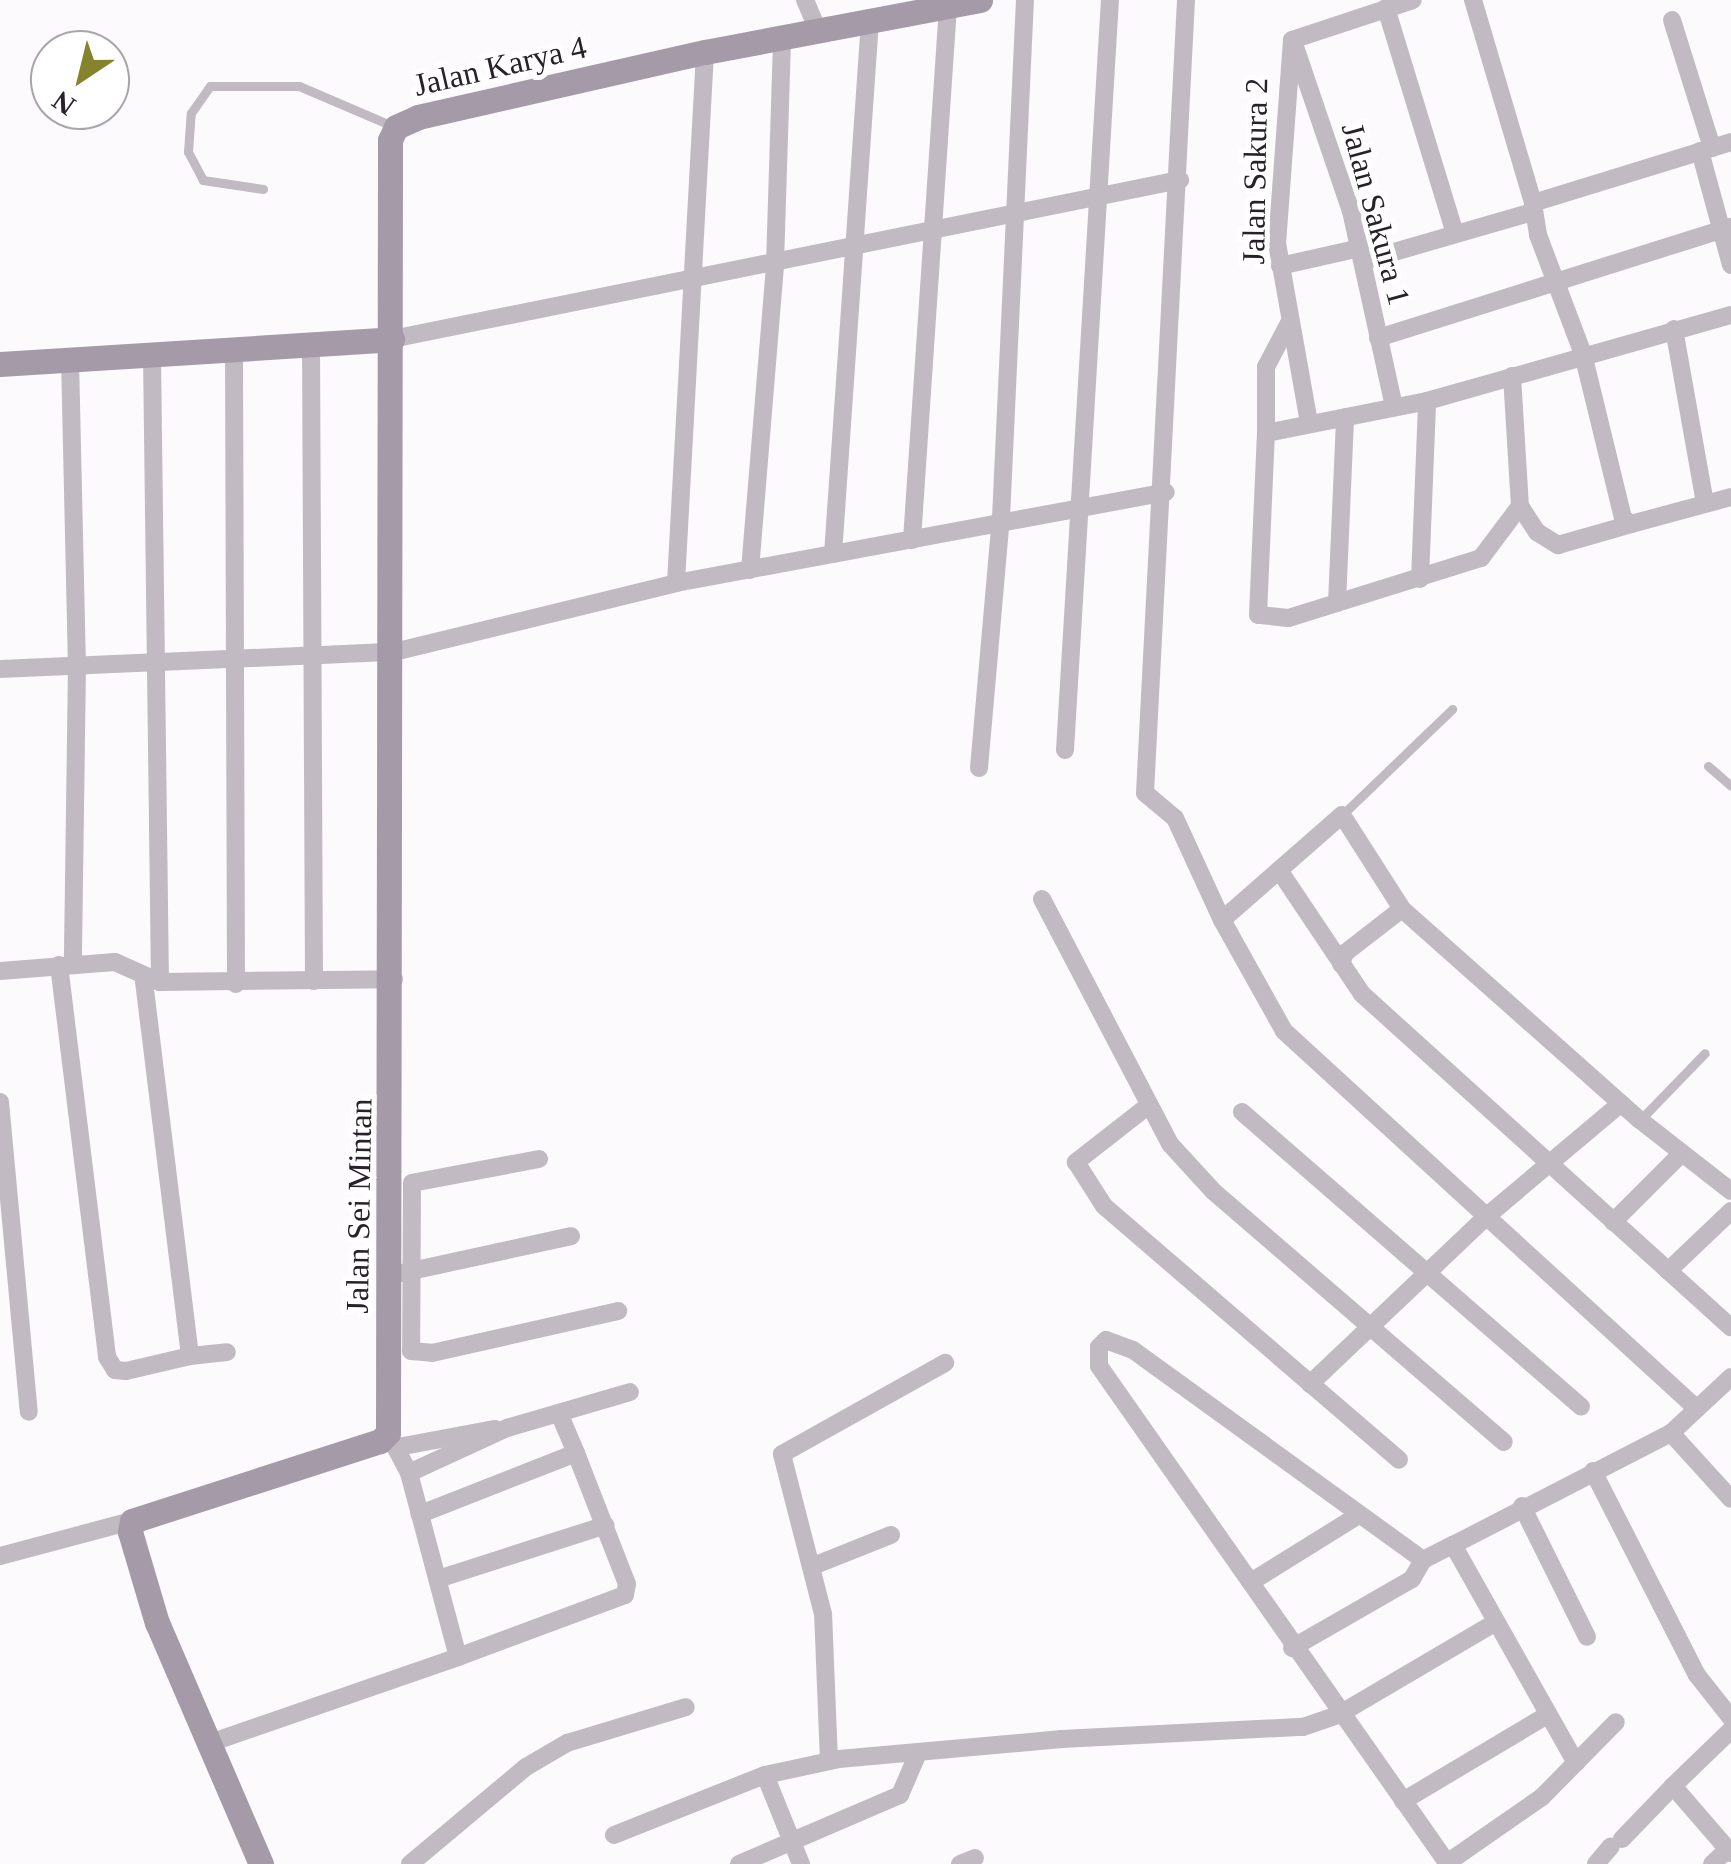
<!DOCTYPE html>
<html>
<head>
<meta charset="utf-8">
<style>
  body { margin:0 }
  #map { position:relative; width:1731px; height:1864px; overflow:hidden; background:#fdfafe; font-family:Georgia,serif }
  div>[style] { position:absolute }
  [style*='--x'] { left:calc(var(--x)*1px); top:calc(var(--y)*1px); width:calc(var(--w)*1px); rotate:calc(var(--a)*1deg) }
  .lane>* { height:9px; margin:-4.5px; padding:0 4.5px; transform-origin:4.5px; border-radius:4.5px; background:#c1bac3 }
  .street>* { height:18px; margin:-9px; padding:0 9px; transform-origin:9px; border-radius:9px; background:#c1bac3 }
  .secondary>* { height:25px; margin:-12.5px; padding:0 12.5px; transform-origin:12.5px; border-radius:12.5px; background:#a59aa8 }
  span { translate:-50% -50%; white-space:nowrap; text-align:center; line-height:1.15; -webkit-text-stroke:10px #fff; paint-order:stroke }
  .street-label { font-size:32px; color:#28212a }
  .north { position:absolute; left:30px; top:30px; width:100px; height:100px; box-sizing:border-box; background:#fff; border:2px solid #a9a6aa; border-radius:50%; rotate:215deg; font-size:28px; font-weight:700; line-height:40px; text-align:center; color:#28212a }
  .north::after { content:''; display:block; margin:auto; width:35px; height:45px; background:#85842d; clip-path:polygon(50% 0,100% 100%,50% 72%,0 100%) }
</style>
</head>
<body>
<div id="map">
  <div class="lane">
    <div style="--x:263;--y:189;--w:61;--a:-171.5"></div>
    <div style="--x:203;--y:180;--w:32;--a:-118"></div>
    <div style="--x:188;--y:152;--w:39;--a:-86"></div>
    <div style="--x:191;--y:113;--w:33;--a:-55"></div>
    <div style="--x:210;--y:86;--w:89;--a:0"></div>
    <div style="--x:299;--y:86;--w:102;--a:23.1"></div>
    <div style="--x:1708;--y:766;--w:30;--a:41"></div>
    <div style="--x:1342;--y:815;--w:153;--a:-43.9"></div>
    <div style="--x:1640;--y:1120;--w:93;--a:-45.9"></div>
  </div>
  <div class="street">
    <div style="--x:805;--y:0;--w:34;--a:67"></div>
    <div style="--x:1186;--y:0;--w:794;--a:92.96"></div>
    <div style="--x:1145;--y:793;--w:39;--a:40"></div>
    <div style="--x:1175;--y:818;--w:112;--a:65.3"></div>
    <div style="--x:1222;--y:920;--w:127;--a:60.8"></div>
    <div style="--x:1284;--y:1031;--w:558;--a:42.46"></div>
    <div style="--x:1473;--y:0;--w:212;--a:73.5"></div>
    <div style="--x:1533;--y:203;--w:207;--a:-17.1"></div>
    <div style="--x:1386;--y:8;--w:236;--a:73"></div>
    <div style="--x:1672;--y:20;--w:134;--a:72.6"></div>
    <div style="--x:1292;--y:40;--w:204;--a:94.2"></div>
    <div style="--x:1277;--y:243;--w:182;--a:79.9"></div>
    <div style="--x:1292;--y:40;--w:127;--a:-18.3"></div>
    <div style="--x:1293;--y:41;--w:180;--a:71.2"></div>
    <div style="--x:1351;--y:211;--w:201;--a:77.6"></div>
    <div style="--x:1700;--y:151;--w:118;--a:74.8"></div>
    <div style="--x:1533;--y:203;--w:32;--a:81"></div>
    <div style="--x:1538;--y:235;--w:127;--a:69.3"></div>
    <div style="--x:1583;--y:354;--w:169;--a:76.3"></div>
    <div style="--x:1623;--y:518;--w:10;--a:37"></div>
    <div style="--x:1631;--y:524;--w:104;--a:-15.1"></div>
    <div style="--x:1363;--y:261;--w:177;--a:-16.1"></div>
    <div style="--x:1280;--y:266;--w:82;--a:-12.7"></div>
    <div style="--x:1674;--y:329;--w:177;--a:79.9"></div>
    <div style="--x:1378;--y:338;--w:370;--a:-17.5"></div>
    <div style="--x:392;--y:339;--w:804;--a:-11.41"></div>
    <div style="--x:311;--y:346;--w:635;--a:89.73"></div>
    <div style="--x:234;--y:350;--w:634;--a:89.82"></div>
    <div style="--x:152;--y:355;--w:627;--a:89.27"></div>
    <div style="--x:70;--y:359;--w:307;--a:88.7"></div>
    <div style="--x:77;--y:666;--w:297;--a:90.8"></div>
    <div style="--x:1512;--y:376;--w:130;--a:86.5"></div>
    <div style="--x:1520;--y:506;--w:31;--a:57"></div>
    <div style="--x:1537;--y:532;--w:25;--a:32"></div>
    <div style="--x:1558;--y:545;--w:76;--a:-16"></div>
    <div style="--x:1266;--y:433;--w:66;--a:-90"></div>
    <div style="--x:1266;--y:367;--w:52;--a:-62.4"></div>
    <div style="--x:1520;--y:506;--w:65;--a:126.9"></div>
    <div style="--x:1481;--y:558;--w:202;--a:162.7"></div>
    <div style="--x:1288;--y:618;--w:30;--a:-174"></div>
    <div style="--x:1258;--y:615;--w:182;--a:-87.5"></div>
    <div style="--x:1266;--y:433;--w:164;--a:-11.2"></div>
    <div style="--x:1427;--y:401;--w:316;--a:-15.8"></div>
    <div style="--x:912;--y:540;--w:534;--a:-86.14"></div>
    <div style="--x:833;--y:554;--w:534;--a:-86.03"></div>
    <div style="--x:750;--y:570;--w:307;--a:-85.3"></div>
    <div style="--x:775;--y:264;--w:225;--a:-88.2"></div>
    <div style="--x:1420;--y:579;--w:178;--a:-87.7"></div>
    <div style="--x:676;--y:583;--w:532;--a:-86.87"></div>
    <div style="--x:1337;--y:603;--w:186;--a:-87.5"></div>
    <div style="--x:0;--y:669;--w:394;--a:-2.5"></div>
    <div style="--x:394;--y:652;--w:290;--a:-13.7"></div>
    <div style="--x:676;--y:583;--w:498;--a:-10.5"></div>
    <div style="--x:1065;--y:750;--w:751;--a:-86.57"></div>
    <div style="--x:979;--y:768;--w:251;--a:-85"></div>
    <div style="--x:1001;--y:518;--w:519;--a:-87.35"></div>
    <div style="--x:1279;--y:870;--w:149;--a:56.2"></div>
    <div style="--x:1362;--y:994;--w:497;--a:42.1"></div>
    <div style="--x:1042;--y:899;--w:276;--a:62.4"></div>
    <div style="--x:1170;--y:1144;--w:64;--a:47.5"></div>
    <div style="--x:1213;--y:1191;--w:384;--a:40.8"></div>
    <div style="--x:1222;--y:920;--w:159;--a:-41.2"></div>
    <div style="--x:1342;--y:815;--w:112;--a:57.4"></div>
    <div style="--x:1402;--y:909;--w:318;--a:41.6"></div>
    <div style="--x:1640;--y:1120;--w:115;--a:38"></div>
    <div style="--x:1341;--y:964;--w:12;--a:-70"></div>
    <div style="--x:1345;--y:953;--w:72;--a:-37.7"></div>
    <div style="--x:59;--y:965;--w:395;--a:83"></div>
    <div style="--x:107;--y:1357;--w:15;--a:58"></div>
    <div style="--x:115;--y:1370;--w:11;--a:5"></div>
    <div style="--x:126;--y:1371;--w:66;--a:-13.2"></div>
    <div style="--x:190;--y:1356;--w:379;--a:-97"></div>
    <div style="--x:0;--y:971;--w:115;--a:-4.5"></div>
    <div style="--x:115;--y:962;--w:49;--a:24"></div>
    <div style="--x:160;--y:982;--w:234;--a:-0.7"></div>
    <div style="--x:0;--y:1102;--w:311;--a:84.7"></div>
    <div style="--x:1149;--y:1105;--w:93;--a:142"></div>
    <div style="--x:1076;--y:1162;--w:52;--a:57.5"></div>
    <div style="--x:1104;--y:1206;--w:389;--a:40.7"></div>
    <div style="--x:1242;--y:1112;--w:449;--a:41"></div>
    <div style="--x:539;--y:1159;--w:129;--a:169.3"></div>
    <div style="--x:412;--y:1183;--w:168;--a:90.3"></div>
    <div style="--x:411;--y:1351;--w:21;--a:5"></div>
    <div style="--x:432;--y:1353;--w:191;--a:-12.7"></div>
    <div style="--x:1613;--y:1222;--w:96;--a:-45"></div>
    <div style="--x:1668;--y:1271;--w:87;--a:-43.6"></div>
    <div style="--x:402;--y:1273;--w:173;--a:-12.3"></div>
    <div style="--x:190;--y:1356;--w:37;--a:-6"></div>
    <div style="--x:1310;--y:1384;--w:244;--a:-43.5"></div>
    <div style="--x:1487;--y:1216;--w:175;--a:-40.1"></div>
    <div style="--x:559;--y:1413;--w:43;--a:67"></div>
    <div style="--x:388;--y:1433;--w:45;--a:62.3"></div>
    <div style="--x:409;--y:1473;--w:190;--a:75.1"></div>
    <div style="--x:458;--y:1657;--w:178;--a:-20.4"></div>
    <div style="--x:625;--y:1595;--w:11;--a:-80"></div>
    <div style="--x:627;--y:1584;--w:141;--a:-111.3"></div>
    <div style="--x:576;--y:1453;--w:168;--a:158.6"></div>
    <div style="--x:1671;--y:1433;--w:89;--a:47.7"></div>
    <div style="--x:398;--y:1447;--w:99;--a:-10.5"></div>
    <div style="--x:1593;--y:1471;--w:229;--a:63"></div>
    <div style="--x:1697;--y:1675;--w:55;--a:51.7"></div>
    <div style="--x:409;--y:1473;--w:108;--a:-24.7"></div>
    <div style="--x:507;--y:1428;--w:128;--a:-16.3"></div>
    <div style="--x:1522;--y:1506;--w:146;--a:63.6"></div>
    <div style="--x:0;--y:1556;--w:137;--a:-14.9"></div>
    <div style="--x:1423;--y:1560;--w:358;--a:-144.1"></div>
    <div style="--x:1133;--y:1350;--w:29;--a:-160"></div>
    <div style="--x:1106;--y:1340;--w:10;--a:135"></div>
    <div style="--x:1099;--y:1347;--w:19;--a:90"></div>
    <div style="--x:1099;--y:1366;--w:608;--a:54.98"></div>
    <div style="--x:813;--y:1566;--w:84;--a:-21.7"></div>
    <div style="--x:438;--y:1579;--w:176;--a:-17.8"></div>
    <div style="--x:1251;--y:1582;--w:125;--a:-31.9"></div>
    <div style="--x:1292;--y:1648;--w:138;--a:-29.9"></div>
    <div style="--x:1412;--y:1579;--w:22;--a:-60"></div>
    <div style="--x:1423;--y:1560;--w:34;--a:-27"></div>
    <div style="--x:207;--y:1744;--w:266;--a:-19.1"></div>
    <div style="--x:829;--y:1761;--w:147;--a:-92.3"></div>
    <div style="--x:823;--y:1614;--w:165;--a:-104.4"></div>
    <div style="--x:782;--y:1454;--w:187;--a:-29.2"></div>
    <div style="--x:1576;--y:1763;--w:250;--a:-119.4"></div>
    <div style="--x:1453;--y:1545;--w:245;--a:-27.2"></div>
    <div style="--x:1671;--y:1433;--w:82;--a:-43"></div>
    <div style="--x:1673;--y:1786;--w:81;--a:-44"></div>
    <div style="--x:1403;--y:1801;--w:168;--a:-30.8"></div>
    <div style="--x:614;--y:1835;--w:162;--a:-21.7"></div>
    <div style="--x:1622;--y:1839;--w:74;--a:-46.1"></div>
    <div style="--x:1673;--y:1786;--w:89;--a:49.1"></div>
    <div style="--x:1447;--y:1863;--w:116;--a:-34.8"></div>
    <div style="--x:1542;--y:1797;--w:105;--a:-45.4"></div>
    <div style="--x:410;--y:1864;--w:151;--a:-39.9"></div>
    <div style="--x:526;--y:1767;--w:48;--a:-30.3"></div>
    <div style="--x:567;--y:1743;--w:124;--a:-16.8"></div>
    <div style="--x:739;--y:1864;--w:175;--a:-23.2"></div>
    <div style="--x:900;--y:1795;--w:46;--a:-66.8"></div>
    <div style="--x:801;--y:1864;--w:96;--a:-112"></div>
    <div style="--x:765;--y:1775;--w:76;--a:-12.2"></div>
    <div style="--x:839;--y:1759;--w:224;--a:-5.1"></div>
    <div style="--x:1062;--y:1739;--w:241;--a:-2.9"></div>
    <div style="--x:1303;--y:1727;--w:37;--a:-19"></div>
    <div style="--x:1338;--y:1715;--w:181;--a:-30.5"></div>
    <div style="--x:960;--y:1864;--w:16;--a:-22"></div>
    <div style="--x:1596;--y:1864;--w:23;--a:-50"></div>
    <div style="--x:1712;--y:1864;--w:22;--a:-43"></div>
  </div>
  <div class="secondary">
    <div style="--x:0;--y:364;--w:393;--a:-3.6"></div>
    <div style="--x:261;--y:1864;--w:262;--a:-113.3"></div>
    <div style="--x:157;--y:1623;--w:95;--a:-106.5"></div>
    <div style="--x:130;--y:1532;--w:11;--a:-80"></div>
    <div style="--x:132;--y:1521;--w:261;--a:-17.9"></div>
    <div style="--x:380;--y:1441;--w:11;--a:-45"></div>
    <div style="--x:388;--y:1433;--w:1293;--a:-89.91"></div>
    <div style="--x:390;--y:140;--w:14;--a:-65"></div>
    <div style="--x:396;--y:127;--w:24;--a:-24"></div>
    <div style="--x:418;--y:117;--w:294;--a:-12.8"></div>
    <div style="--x:705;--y:52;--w:280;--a:-10.7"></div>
  </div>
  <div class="street-label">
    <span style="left:500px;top:66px;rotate:-13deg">Jalan Karya 4</span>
    <span style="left:1255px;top:171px;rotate:-89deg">Jalan Sakura 2</span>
    <span style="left:1376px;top:214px;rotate:75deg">Jalan Sakura 1</span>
    <span style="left:359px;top:1206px;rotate:-89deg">Jalan Sei Mintan</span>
  </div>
  <div class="north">N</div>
</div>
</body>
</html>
